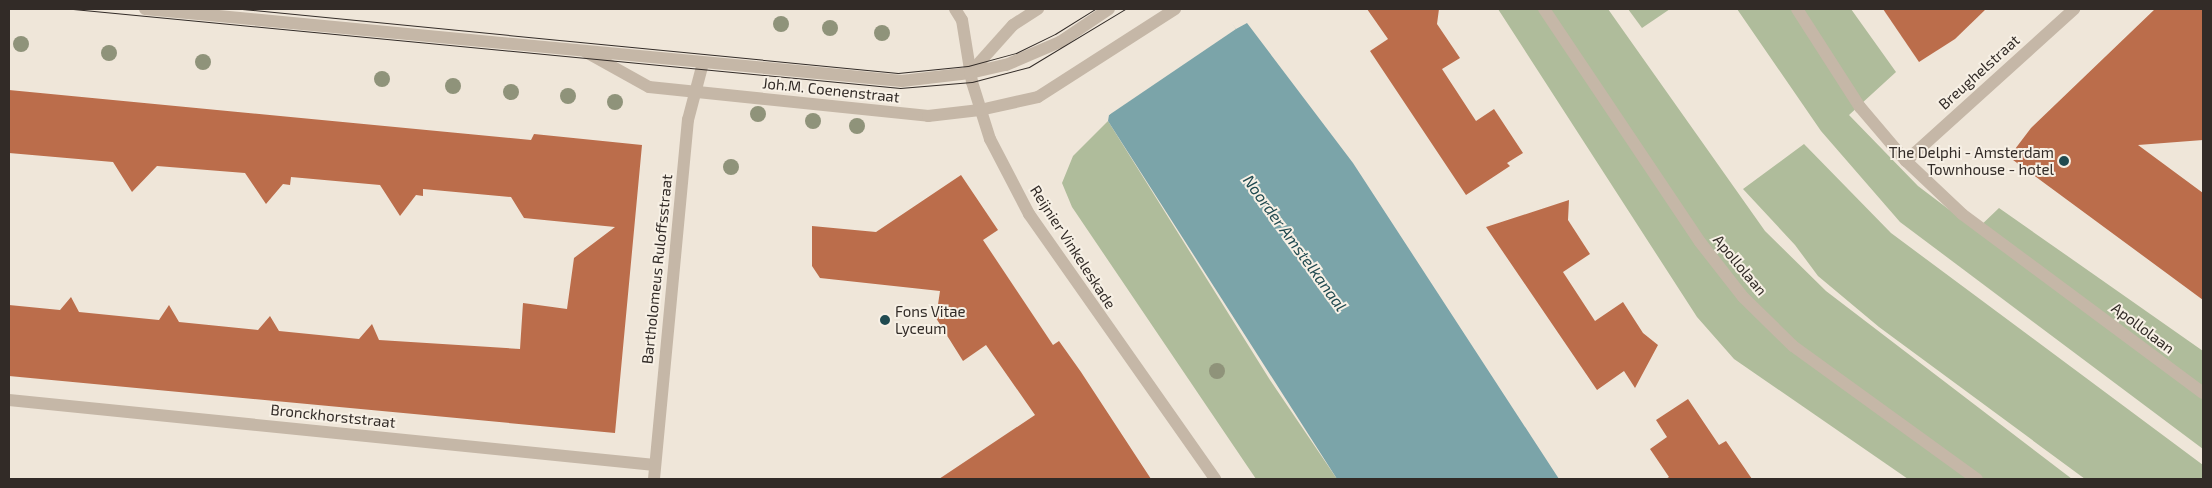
<!DOCTYPE html>
<html>
<head>
<meta charset="utf-8">
<style>
  body { margin:0 }
  #map { position:relative; width:2212px; height:488px; overflow:hidden; background:#efe6d9; font-family:"Exo 2",sans-serif }
  div>[style] { position:absolute }
  [style*='--x'] { left:calc(var(--x)*1px); top:calc(var(--y)*1px); width:calc(var(--w)*1px); rotate:calc(var(--a)*1deg) }
  .green>* { inset:0; background:#afbc9b }
  .water>* { inset:0; background:#7ba4a9 }
  .pier>* { inset:0; background:#efe6d9 }
  .building>* { inset:0; background:#bb6d4b }
  .minor>* { height:12px; margin:-6px; padding:0 6px; transform-origin:6px; border-radius:6px; background:#c5b7a7 }
  .tram>* { height:1px; margin:-0.5px; padding:0 0.5px; transform-origin:0.5px; border-radius:0.5px; background:#322b27 }
  .trees>* { width:16px; height:16px; margin:-8px; border-radius:50%; background:#8f937a }
  .dots>* { width:14px; height:14px; translate:-50% -50%; box-sizing:border-box; border:2px solid #f7f0e5; border-radius:50% }
  span { translate:-50% -50%; white-space:nowrap; text-align:center; line-height:1.15; -webkit-text-stroke:4px #f7f0e5; paint-order:stroke }
  .street-label { font-size:15px; color:#322b27 }
  .poi-label { font-size:15px; color:#322b27 }
  .right { translate:-100% -50%; text-align:right }
  .left { translate:0 -50%; text-align:left }
  .water-label { font-size:16px; color:#204a50; font-style:italic }
  .frame { position:absolute; inset:0; border:10px solid #322b27; pointer-events:none }
</style>
</head>
<body>
<div id="map">
  <div class="green">
    <div style="clip-path:polygon(1498px 9px,1608px 9px,1765px 231px,1826px 291px,2072px 479px,1908px 479px,1734px 359px,1697px 317px)"></div>
    <div style="clip-path:polygon(1628px 9px,1670px 9px,1642px 28px)"></div>
    <div style="clip-path:polygon(1737px 9px,1851px 9px,1896px 72px,1849px 115px,1918px 186px,1976px 230px,1999px 208px,2203px 351px,2203px 449px,1900px 222px,1821px 131px)"></div>
    <div style="clip-path:polygon(1108px 121px,1270px 380px,1337px 479px,1256px 479px,1072px 207px,1062px 183px,1073px 156px)"></div>
    <div style="clip-path:polygon(1804px 144px,1891px 233px,2203px 465px,2203px 479px,2085px 479px,1879px 327px,1818px 276px,1795px 245px,1743px 189px)"></div>
  </div>
  <div class="water">
    <div style="clip-path:polygon(1220px 9px,1236px 29px,1247px 23px,1353px 163px,1559px 479px,1337px 479px,1108px 121px,1109px 115px)"></div>
  </div>
  <div class="pier">
    <div style="clip-path:polygon(1039px 9px,1223px 9px,1236px 29px,1109px 115px)"></div>
  </div>
  <div class="building">
    <div style="clip-path:polygon(1367px 9px,1439px 9px,1437px 24px,1460px 58px,1442px 69px,1476px 121px,1494px 109px,1523px 153px,1507px 163px,1510px 166px,1466px 195px,1370px 51px,1388px 39px)"></div>
    <div style="clip-path:polygon(1883px 9px,1986px 9px,1955px 39px,1919px 62px)"></div>
    <div style="clip-path:polygon(2155px 9px,2203px 9px,2203px 140px,2138px 145px,2203px 193px,2203px 300px,2009px 157px,2031px 128px)"></div>
    <div style="clip-path:polygon(9px 90px,531px 140px,534px 134px,642px 145px,615px 433px,9px 376px,9px 305px,60px 310px,71px 297px,79px 312px,159px 320px,169px 305px,179px 322px,258px 330px,270px 316px,279px 331px,359px 339px,372px 324px,379px 340px,520px 349px,523px 303px,567px 309px,574px 258px,615px 227px,524px 218px,511px 197px,423px 189px,423px 196px,416px 195px,400px 216px,380px 185px,291px 177px,290px 185px,283px 184px,266px 204px,245px 173px,157px 166px,132px 192px,113px 162px,9px 153px)"></div>
    <div style="clip-path:polygon(961px 175px,998px 230px,983px 240px,1053px 345px,1059px 341px,1081px 372px,1151px 479px,939px 479px,1035px 415px,986px 345px,963px 361px,936px 318px,940px 291px,820px 278px,812px 266px,812px 226px,876px 232px)"></div>
    <div style="clip-path:polygon(1569px 200px,1568px 220px,1590px 254px,1563px 272px,1595px 321px,1623px 302px,1643px 333px,1658px 345px,1635px 388px,1624px 371px,1597px 390px,1486px 227px)"></div>
    <div style="clip-path:polygon(1688px 399px,1719px 445px,1726px 441px,1752px 479px,1666px 479px,1669px 477px,1650px 449px,1667px 437px,1656px 420px)"></div>
  </div>
  <div class="minor">
    <div style="--x:145;--y:9;--w:760;--a:5.43"></div>
    <div style="--x:902;--y:81;--w:68;--a:-6.7"></div>
    <div style="--x:970;--y:73;--w:37;--a:-13"></div>
    <div style="--x:1006;--y:65;--w:59;--a:-23.1"></div>
    <div style="--x:1060;--y:42;--w:59;--a:-34"></div>
    <div style="--x:955;--y:9;--w:13;--a:58"></div>
    <div style="--x:962;--y:20;--w:63;--a:80.8"></div>
    <div style="--x:972;--y:82;--w:60;--a:72.5"></div>
    <div style="--x:990;--y:139;--w:85;--a:62.5"></div>
    <div style="--x:1029;--y:214;--w:324;--a:54.9"></div>
    <div style="--x:1544;--y:9;--w:280;--a:56.2"></div>
    <div style="--x:1700;--y:242;--w:70;--a:52"></div>
    <div style="--x:1743;--y:297;--w:70;--a:44.4"></div>
    <div style="--x:1793;--y:346;--w:227;--a:35.9"></div>
    <div style="--x:1797;--y:9;--w:117;--a:57.3"></div>
    <div style="--x:1860;--y:107;--w:71;--a:49.6"></div>
    <div style="--x:1906;--y:161;--w:77;--a:43.4"></div>
    <div style="--x:1962;--y:214;--w:300;--a:36.6"></div>
    <div style="--x:586;--y:52;--w:72;--a:29.1"></div>
    <div style="--x:649;--y:87;--w:281;--a:5.9"></div>
    <div style="--x:928;--y:116;--w:52;--a:-6.6"></div>
    <div style="--x:980;--y:110;--w:59;--a:-12.6"></div>
    <div style="--x:1038;--y:97;--w:163;--a:-32.7"></div>
    <div style="--x:970;--y:73;--w:64;--a:-48.1"></div>
    <div style="--x:1013;--y:25;--w:30;--a:-33"></div>
    <div style="--x:1906;--y:161;--w:227;--a:-42.1"></div>
    <div style="--x:9;--y:400;--w:649;--a:5.75"></div>
    <div style="--x:654;--y:479;--w:361;--a:-84.6"></div>
    <div style="--x:688;--y:120;--w:59;--a:-75.3"></div>
  </div>
  <div class="tram">
    <div style="--x:73;--y:9;--w:831;--a:5.46"></div>
    <div style="--x:900;--y:88;--w:72;--a:-4.8"></div>
    <div style="--x:972;--y:82;--w:59;--a:-14.7"></div>
    <div style="--x:1029;--y:67;--w:112;--a:-31.1"></div>
    <div style="--x:242;--y:9;--w:659;--a:5.57"></div>
    <div style="--x:898;--y:73;--w:70;--a:-5.7"></div>
    <div style="--x:968;--y:66;--w:50;--a:-15.2"></div>
    <div style="--x:1016;--y:53;--w:43;--a:-26"></div>
    <div style="--x:1055;--y:34;--w:47;--a:-32"></div>
  </div>
  <div class="trees">
    <div style="left:781px;top:24px"></div>
    <div style="left:830px;top:28px"></div>
    <div style="left:882px;top:33px"></div>
    <div style="left:21px;top:44px"></div>
    <div style="left:109px;top:53px"></div>
    <div style="left:203px;top:62px"></div>
    <div style="left:382px;top:79px"></div>
    <div style="left:453px;top:86px"></div>
    <div style="left:511px;top:92px"></div>
    <div style="left:568px;top:96px"></div>
    <div style="left:615px;top:102px"></div>
    <div style="left:758px;top:114px"></div>
    <div style="left:813px;top:121px"></div>
    <div style="left:857px;top:126px"></div>
    <div style="left:731px;top:167px"></div>
    <div style="left:1217px;top:371px"></div>
  </div>
  <div class="dots">
    <div style="left:2064px;top:161px;background:#204a50"></div>
    <div style="left:885px;top:320px;background:#204a50"></div>
  </div>
  <div class="street-label">
    <span style="left:1979px;top:72px;rotate:-42deg">Breughelstraat</span>
    <span style="left:831px;top:90px;rotate:6deg">Joh.M. Coenenstraat</span>
    <span style="left:1073px;top:247px;rotate:57deg">Reijnier Vinkeleskade</span>
    <span style="left:1740px;top:265px;rotate:50deg">Apollolaan</span>
    <span style="left:657px;top:269px;rotate:-84deg">Bartholomeus Ruloffsstraat</span>
    <span style="left:2143px;top:328px;rotate:37deg">Apollolaan</span>
    <span style="left:333px;top:416px;rotate:6deg">Bronckhorststraat</span>
  </div>
  <div class="poi-label">
    <span class="right" style="left:2054px;top:161px">The Delphi - Amsterdam<br>Townhouse - hotel</span>
    <span class="left" style="left:895px;top:320px">Fons Vitae<br>Lyceum</span>
  </div>
  <div class="water-label">
    <span style="left:1295px;top:243px;rotate:54deg">Noorder Amstelkanaal</span>
  </div>
  <div class="frame"></div>
</div>
</body>
</html>
